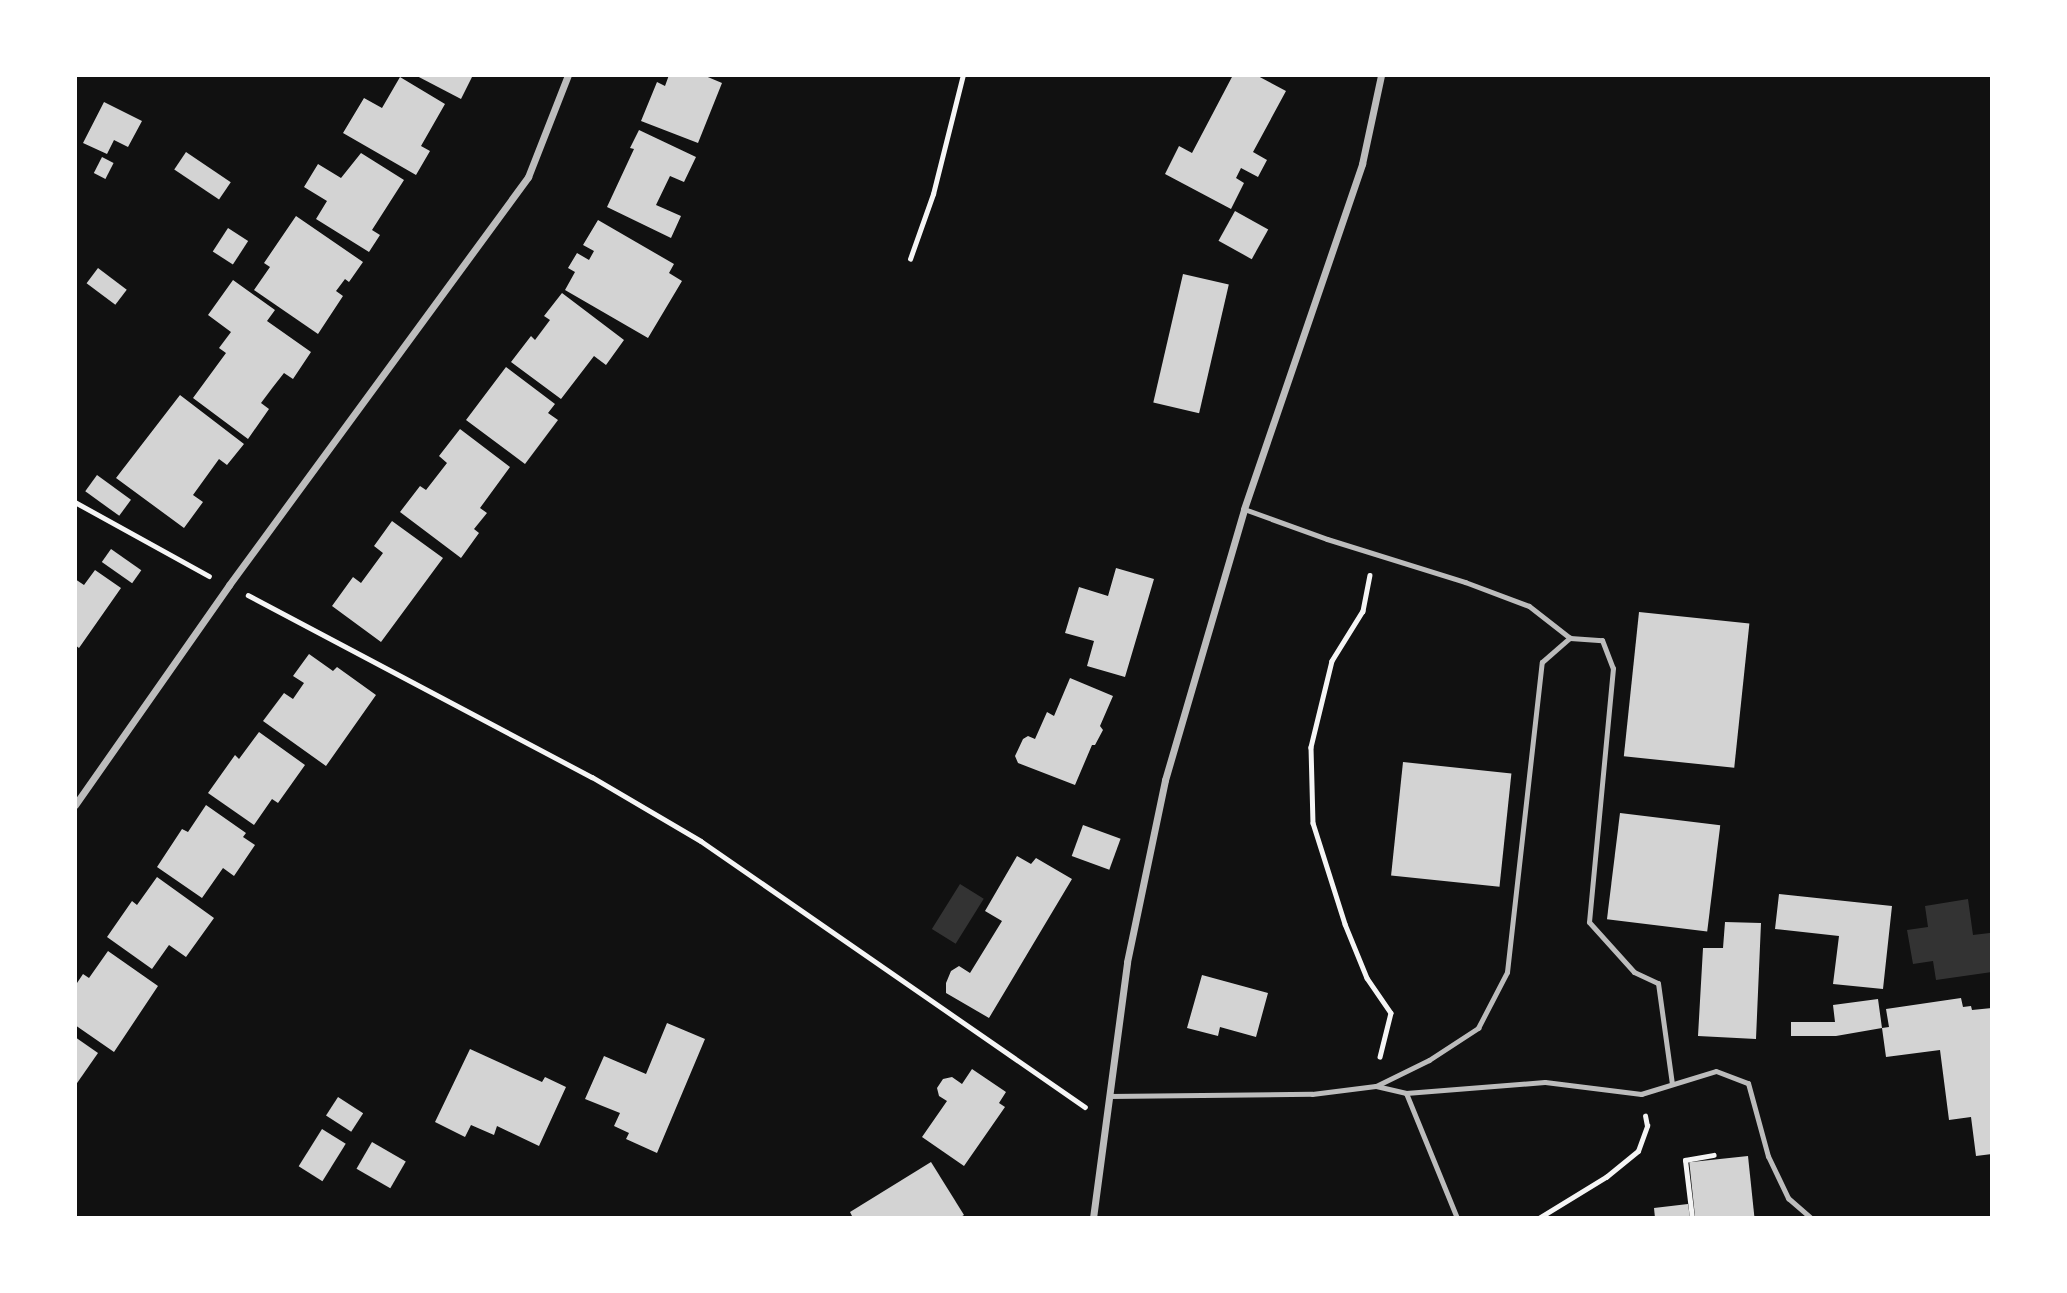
<!DOCTYPE html>
<html>
<head>
<meta charset="utf-8">
<style>
  body { margin:0 }
  #map { position:relative; width:2067px; height:1293px; overflow:hidden; background:#111; font-family:"Noto Sans",sans-serif }
  div>[style] { position:absolute }
  [style*='--x'] { left:calc(var(--x)*1px); top:calc(var(--y)*1px); width:calc(var(--w)*1px); rotate:calc(var(--a)*1deg) }
  .water>* { inset:0; background:#333; transform-origin:0 0 }
  .building>* { inset:0; background:#d3d3d3; transform-origin:0 0 }
  .path>* { height:4.5px; margin:-2.25px; padding:0 2.25px; transform-origin:2.25px; border-radius:2.25px; background:#f5f5f5 }
  .service>* { height:5px; margin:-2.5px; padding:0 2.5px; transform-origin:2.5px; border-radius:2.5px; background:#bcbcbc }
  .minor>* { height:7px; margin:-3.5px; padding:0 3.5px; transform-origin:3.5px; border-radius:3.5px; background:#bcbcbc }
  span { translate:-50% -50%; white-space:nowrap; text-align:center; line-height:1.15; -webkit-text-stroke:5px #fff; paint-order:stroke }
  .frame { position:absolute; inset:0; border:77px solid #fff; pointer-events:none }
</style>
</head>
<body>
<div id="map">
  <div class="water">
    <div style="left:960px;top:884px;width:28px;height:53px;rotate:32deg"></div>
    <div style="clip-path:polygon(1968px 899px,1973px 935px,1990px 933px,1992px 972px,1936px 980px,1933px 961px,1913px 964px,1907px 930px,1928px 927px,1925px 906px)"></div>
  </div>
  <div class="building">
    <div style="clip-path:polygon(415px 75px,473px 75px,461px 99px)"></div>
    <div style="clip-path:polygon(669px 75px,703px 75px,722px 83px,698px 143px,641px 121px,657px 82px,665px 86px)"></div>
    <div style="clip-path:polygon(1233px 75px,1256px 75px,1286px 91px,1253px 152px,1267px 160px,1258px 177px,1241px 168px,1236px 178px,1244px 183px,1231px 209px,1165px 174px,1179px 146px,1192px 153px)"></div>
    <div style="clip-path:polygon(400px 77px,445px 104px,421px 146px,430px 151px,416px 175px,343px 133px,364px 98px,382px 108px)"></div>
    <div style="clip-path:polygon(104px 102px,142px 121px,128px 147px,114px 140px,107px 154px,83px 143px)"></div>
    <div style="clip-path:polygon(639px 130px,696px 157px,684px 182px,670px 176px,656px 205px,681px 216px,671px 238px,607px 207px,634px 149px,630px 148px)"></div>
    <div style="left:186px;top:152px;width:54px;height:21px;rotate:34deg"></div>
    <div style="clip-path:polygon(361px 153px,404px 180px,372px 230px,380px 235px,369px 252px,316px 219px,327px 201px,304px 187px,318px 164px,341px 178px)"></div>
    <div style="left:102px;top:157px;width:13px;height:18px;rotate:27deg"></div>
    <div style="left:1235px;top:211px;width:38px;height:34px;rotate:29deg"></div>
    <div style="clip-path:polygon(296px 216px,363px 262px,349px 282px,345px 279px,336px 291px,343px 296px,318px 334px,254px 290px,270px 267px,264px 263px)"></div>
    <div style="clip-path:polygon(598px 220px,674px 264px,669px 273px,682px 281px,648px 338px,565px 290px,575px 272px,568px 268px,577px 253px,589px 260px,594px 251px,583px 245px)"></div>
    <div style="left:228px;top:228px;width:24px;height:28px;rotate:33deg"></div>
    <div style="left:98px;top:268px;width:36px;height:19px;rotate:37deg"></div>
    <div style="left:1183px;top:274px;width:47px;height:132px;rotate:13deg"></div>
    <div style="clip-path:polygon(233px 280px,275px 310px,267px 321px,311px 352px,293px 379px,284px 373px,273px 387px,261px 403px,269px 409px,248px 439px,193px 398px,226px 353px,219px 348px,231px 332px,208px 315px)"></div>
    <div style="clip-path:polygon(562px 293px,624px 340px,606px 365px,594px 356px,561px 399px,511px 362px,531px 336px,535px 340px,550px 320px,544px 316px)"></div>
    <div style="clip-path:polygon(506px 367px,555px 404px,548px 413px,558px 420px,525px 464px,466px 420px)"></div>
    <div style="clip-path:polygon(180px 395px,244px 444px,227px 465px,219px 459px,193px 495px,203px 502px,184px 528px,116px 478px)"></div>
    <div style="clip-path:polygon(460px 429px,510px 467px,480px 508px,487px 513px,474px 529px,479px 533px,461px 558px,400px 512px,420px 486px,426px 490px,447px 463px,439px 456px)"></div>
    <div style="left:97px;top:475px;width:42px;height:20px;rotate:36deg"></div>
    <div style="clip-path:polygon(392px 521px,443px 558px,381px 642px,332px 606px,353px 577px,361px 583px,383px 553px,374px 546px)"></div>
    <div style="left:111px;top:549px;width:37px;height:16px;rotate:35deg"></div>
    <div style="clip-path:polygon(1116px 568px,1154px 579px,1125px 677px,1087px 666px,1094px 641px,1065px 633px,1079px 587px,1108px 596px)"></div>
    <div style="clip-path:polygon(95px 570px,121px 588px,79px 648px,75px 645px,75px 579px,84px 585px)"></div>
    <div style="left:1639px;top:612px;width:111px;height:145px;rotate:6deg"></div>
    <div style="clip-path:polygon(309px 654px,333px 671px,337px 667px,376px 695px,326px 766px,263px 721px,284px 693px,293px 699px,304px 683px,293px 676px)"></div>
    <div style="clip-path:polygon(1070px 678px,1113px 696px,1100px 726px,1103px 730px,1095px 745px,1092px 745px,1075px 785px,1018px 763px,1015px 756px,1023px 739px,1028px 736px,1035px 739px,1047px 712px,1054px 716px)"></div>
    <div style="clip-path:polygon(259px 732px,305px 765px,278px 803px,272px 799px,254px 825px,208px 793px,235px 755px,239px 759px)"></div>
    <div style="left:1403px;top:762px;width:109px;height:114px;rotate:6deg"></div>
    <div style="clip-path:polygon(206px 805px,246px 833px,243px 837px,255px 845px,234px 876px,223px 868px,202px 898px,157px 867px,182px 829px,188px 832px)"></div>
    <div style="left:1620px;top:813px;width:101px;height:107px;rotate:7deg"></div>
    <div style="left:1083px;top:825px;width:40px;height:33px;rotate:20deg"></div>
    <div style="clip-path:polygon(1017px 856px,1031px 864px,1036px 858px,1072px 879px,989px 1018px,946px 993px,946px 983px,951px 971px,959px 966px,970px 973px,1002px 921px,985px 911px)"></div>
    <div style="clip-path:polygon(157px 877px,214px 918px,186px 957px,169px 945px,152px 969px,107px 937px,132px 901px,137px 905px)"></div>
    <div style="clip-path:polygon(1779px 894px,1892px 906px,1883px 989px,1833px 984px,1839px 936px,1775px 929px)"></div>
    <div style="clip-path:polygon(1725px 922px,1761px 923px,1756px 1039px,1698px 1036px,1703px 948px,1723px 948px)"></div>
    <div style="clip-path:polygon(108px 951px,158px 986px,114px 1052px,75px 1025px,75px 986px,83px 974px,89px 978px)"></div>
    <div style="clip-path:polygon(1202px 975px,1268px 993px,1256px 1037px,1220px 1027px,1218px 1036px,1187px 1028px)"></div>
    <div style="clip-path:polygon(1961px 998px,1963px 1007px,1971px 1006px,1972px 1010px,1992px 1008px,1992px 1154px,1976px 1156px,1971px 1117px,1949px 1120px,1940px 1050px,1886px 1057px,1882px 1028px,1889px 1027px,1886px 1009px)"></div>
    <div style="clip-path:polygon(1878px 999px,1882px 1028px,1836px 1036px,1791px 1036px,1791px 1022px,1835px 1022px,1833px 1005px)"></div>
    <div style="clip-path:polygon(667px 1023px,705px 1039px,657px 1153px,626px 1139px,629px 1133px,614px 1126px,620px 1113px,585px 1099px,604px 1056px,646px 1074px)"></div>
    <div style="clip-path:polygon(75px 1037px,98px 1053px,75px 1086px)"></div>
    <div style="clip-path:polygon(470px 1049px,542px 1082px,545px 1077px,566px 1087px,539px 1146px,497px 1126px,494px 1135px,471px 1125px,465px 1137px,435px 1122px)"></div>
    <div style="clip-path:polygon(972px 1069px,1006px 1092px,999px 1103px,1005px 1107px,964px 1166px,922px 1137px,947px 1101px,939px 1096px,937px 1088px,943px 1079px,952px 1077px,962px 1084px)"></div>
    <div style="left:338px;top:1097px;width:30px;height:22px;rotate:33deg"></div>
    <div style="left:322px;top:1129px;width:28px;height:44px;rotate:32deg"></div>
    <div style="left:372px;top:1142px;width:39px;height:31px;rotate:30deg"></div>
    <div style="left:1748px;top:1156px;width:62px;height:59px;rotate:84deg"></div>
    <div style="clip-path:polygon(931px 1162px,964px 1215px,959px 1218px,853px 1218px,850px 1212px)"></div>
    <div style="clip-path:polygon(1688px 1204px,1690px 1218px,1655px 1218px,1654px 1208px)"></div>
  </div>
  <div class="path">
    <div style="--x:910;--y:259;--w:69;--a:-70.5"></div>
    <div style="--x:933;--y:194;--w:123;--a:-75.9"></div>
    <div style="--x:75;--y:502;--w:153;--a:28.9"></div>
    <div style="--x:1370;--y:575;--w:37;--a:101"></div>
    <div style="--x:1363;--y:611;--w:59;--a:121.8"></div>
    <div style="--x:1332;--y:661;--w:89;--a:103.7"></div>
    <div style="--x:1311;--y:747;--w:76;--a:88.5"></div>
    <div style="--x:1313;--y:823;--w:106;--a:72.4"></div>
    <div style="--x:1345;--y:924;--w:58;--a:67.8"></div>
    <div style="--x:1367;--y:978;--w:42;--a:55.6"></div>
    <div style="--x:1391;--y:1013;--w:45;--a:104"></div>
    <div style="--x:248;--y:595;--w:389;--a:27.9"></div>
    <div style="--x:592;--y:777;--w:126;--a:30.4"></div>
    <div style="--x:701;--y:841;--w:467;--a:34.7"></div>
    <div style="--x:1539;--y:1218;--w:79;--a:-31.5"></div>
    <div style="--x:1606;--y:1177;--w:41;--a:-39.1"></div>
    <div style="--x:1638;--y:1151;--w:27;--a:-70"></div>
    <div style="--x:1647;--y:1126;--w:10;--a:-101"></div>
    <div style="--x:1692;--y:1218;--w:58;--a:-96.9"></div>
    <div style="--x:1685;--y:1160;--w:29;--a:-10"></div>
  </div>
  <div class="service">
    <div style="--x:1244;--y:509;--w:88;--a:19.9"></div>
    <div style="--x:1327;--y:539;--w:145;--a:17.3"></div>
    <div style="--x:1465;--y:582;--w:68;--a:20.6"></div>
    <div style="--x:1529;--y:606;--w:52;--a:38"></div>
    <div style="--x:1376;--y:1086;--w:59;--a:-26.1"></div>
    <div style="--x:1429;--y:1060;--w:59;--a:-33.1"></div>
    <div style="--x:1478;--y:1028;--w:63;--a:-62.6"></div>
    <div style="--x:1507;--y:972;--w:312;--a:-83.6"></div>
    <div style="--x:1542;--y:662;--w:37;--a:-41"></div>
    <div style="--x:1570;--y:638;--w:32;--a:4"></div>
    <div style="--x:1602;--y:640;--w:30;--a:69"></div>
    <div style="--x:1613;--y:668;--w:255;--a:95.4"></div>
    <div style="--x:1589;--y:922;--w:67;--a:48"></div>
    <div style="--x:1634;--y:972;--w:26;--a:25"></div>
    <div style="--x:1658;--y:983;--w:102;--a:82.1"></div>
    <div style="--x:1406;--y:1093;--w:139;--a:-4.5"></div>
    <div style="--x:1545;--y:1082;--w:97;--a:7.1"></div>
    <div style="--x:1641;--y:1094;--w:78;--a:-17"></div>
    <div style="--x:1716;--y:1071;--w:34;--a:21"></div>
    <div style="--x:1748;--y:1083;--w:76;--a:74.7"></div>
    <div style="--x:1768;--y:1156;--w:47;--a:64.5"></div>
    <div style="--x:1788;--y:1198;--w:30;--a:41"></div>
    <div style="--x:1109;--y:1096;--w:203;--a:-0.6"></div>
    <div style="--x:1312;--y:1094;--w:64;--a:-7.1"></div>
    <div style="--x:1376;--y:1086;--w:31;--a:13"></div>
    <div style="--x:1406;--y:1093;--w:135;--a:67.8"></div>
  </div>
  <div class="minor">
    <div style="--x:75;--y:805;--w:269;--a:-55"></div>
    <div style="--x:229;--y:585;--w:506;--a:-53.76"></div>
    <div style="--x:528;--y:177;--w:110;--a:-68.6"></div>
    <div style="--x:1093;--y:1218;--w:258;--a:-82.4"></div>
    <div style="--x:1127;--y:962;--w:186;--a:-78.2"></div>
    <div style="--x:1165;--y:780;--w:282;--a:-73.7"></div>
    <div style="--x:1244;--y:509;--w:365;--a:-71.1"></div>
    <div style="--x:1362;--y:164;--w:91;--a:-77.9"></div>
  </div>
  <div class="frame"></div>
</div>
</body>
</html>
